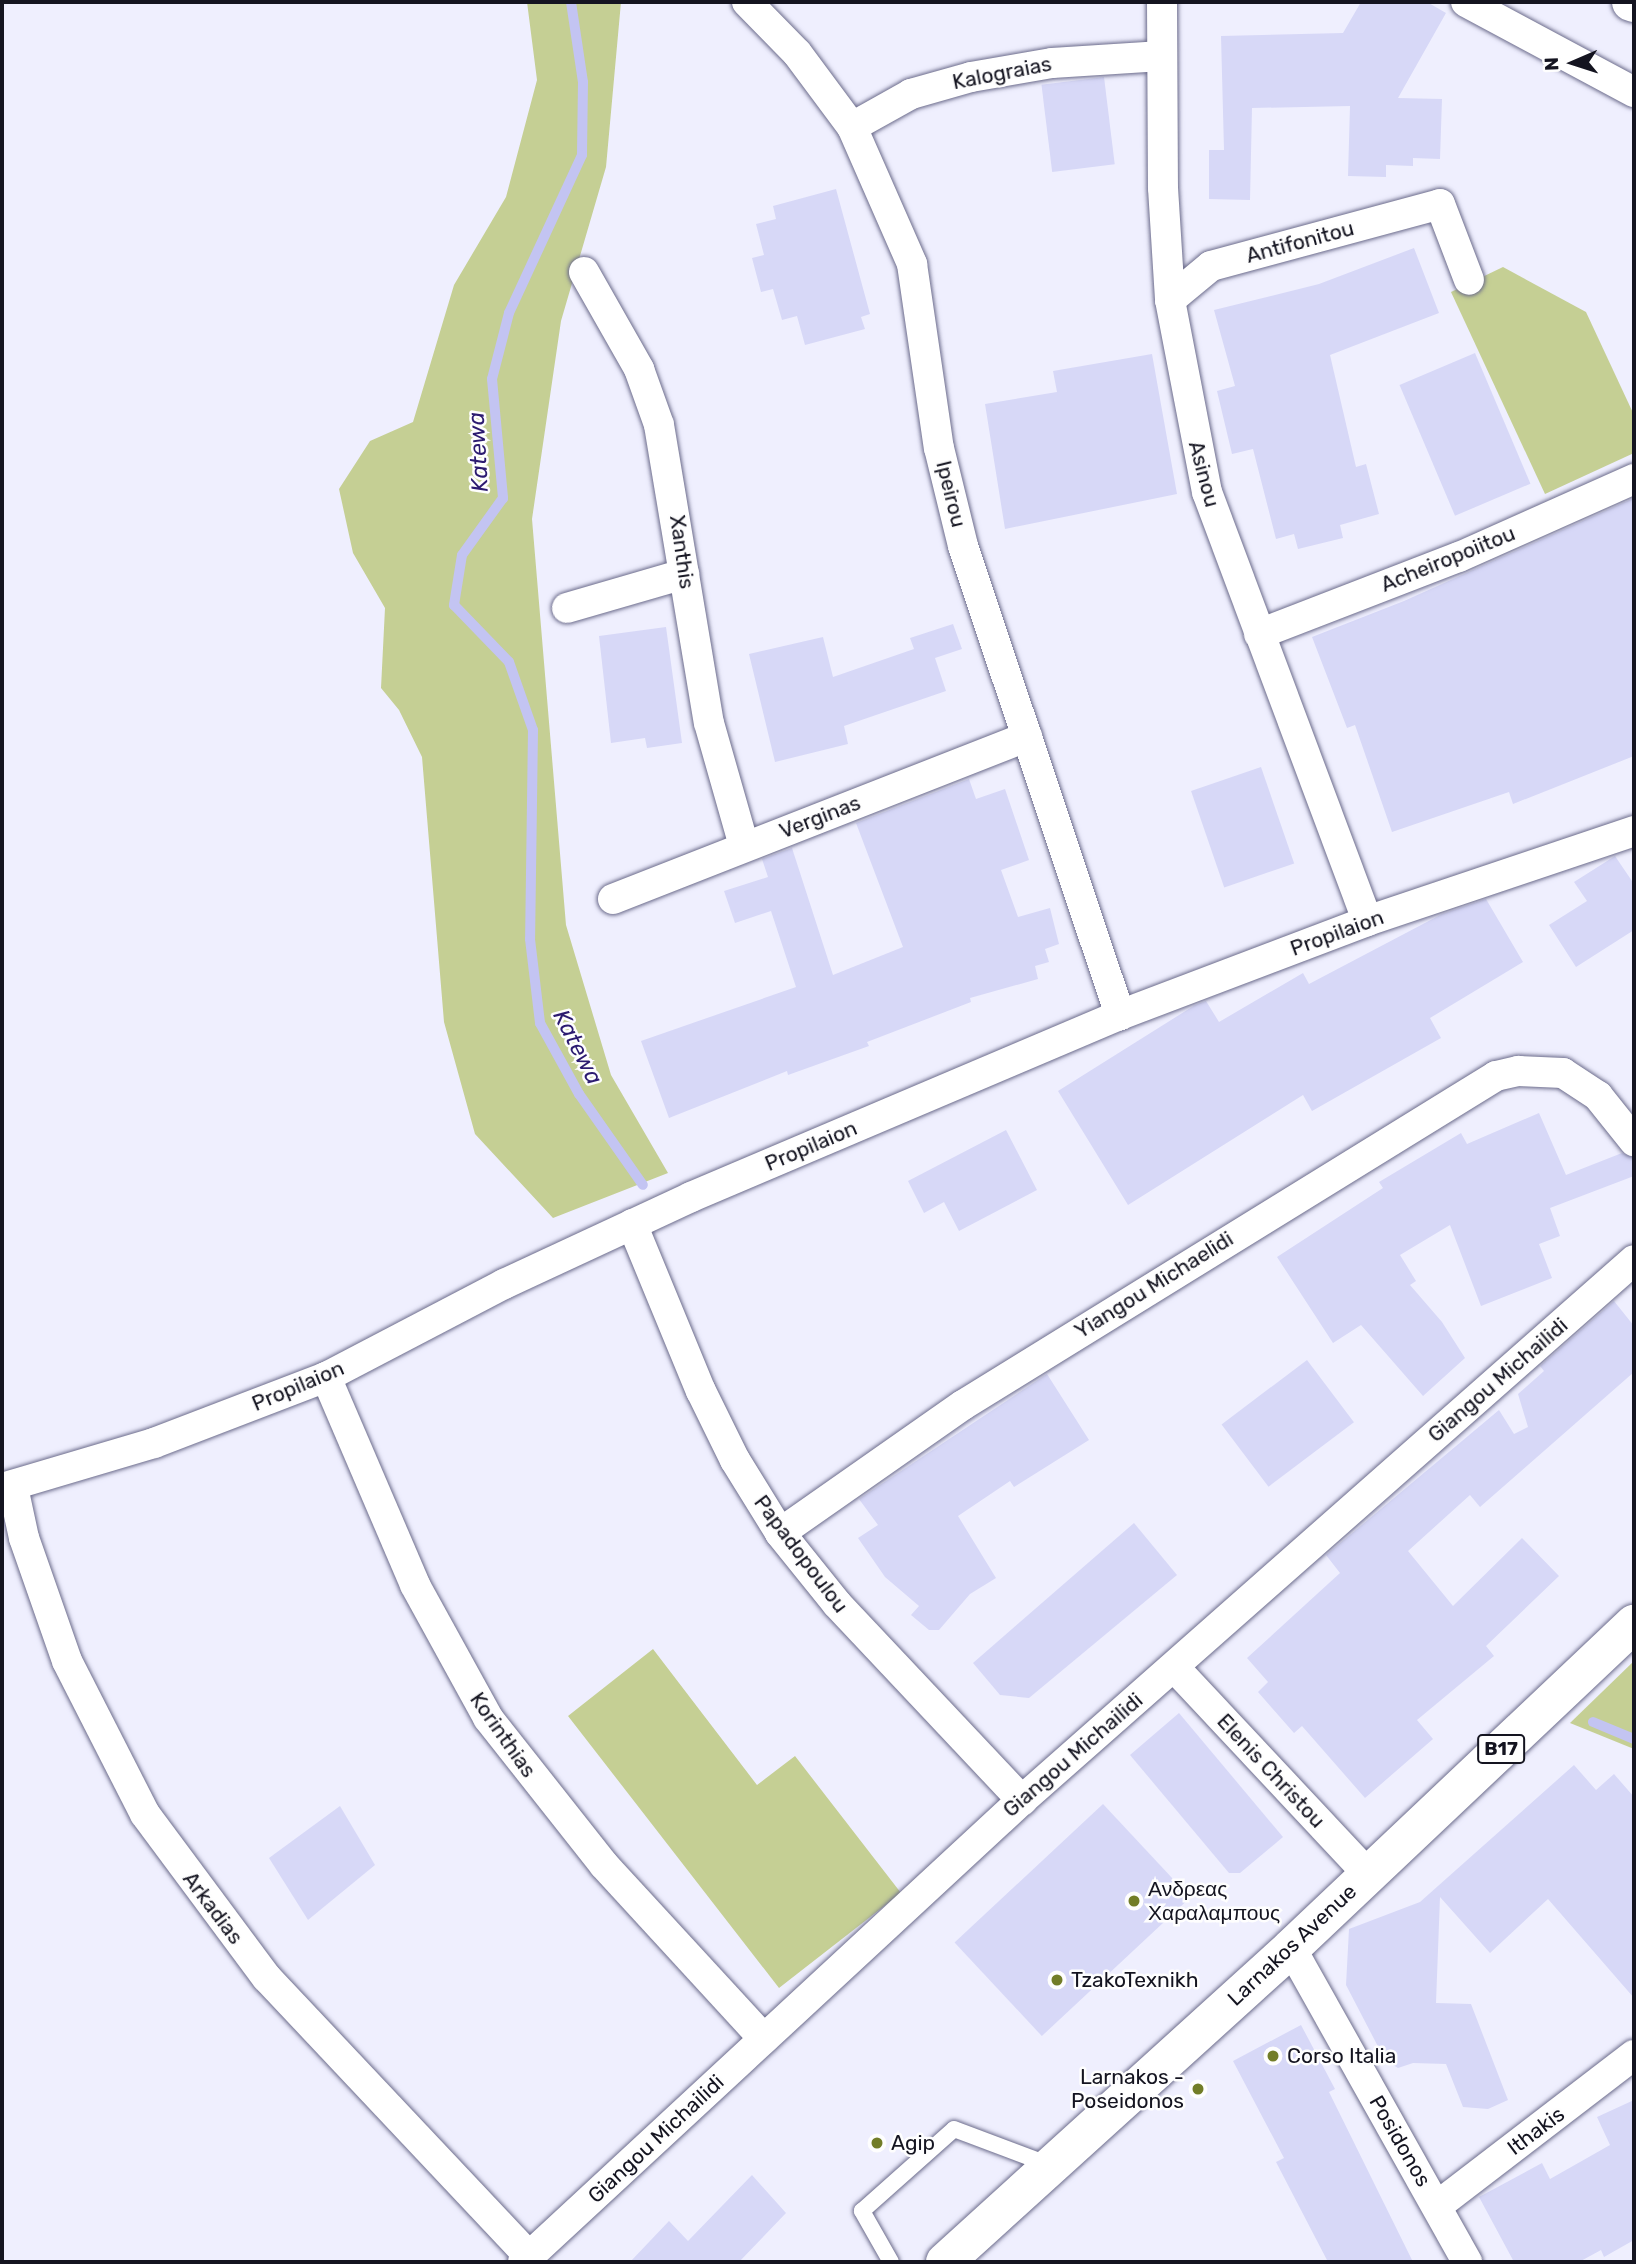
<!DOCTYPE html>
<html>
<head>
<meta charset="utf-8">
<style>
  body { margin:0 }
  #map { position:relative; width:1636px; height:2264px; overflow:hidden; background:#efeffe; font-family:Rubik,sans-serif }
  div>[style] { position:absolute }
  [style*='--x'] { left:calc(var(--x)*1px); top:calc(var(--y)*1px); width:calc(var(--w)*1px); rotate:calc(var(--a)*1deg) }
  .green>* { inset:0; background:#c5cf94 }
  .stream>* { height:10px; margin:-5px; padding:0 5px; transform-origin:5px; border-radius:5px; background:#c3c4f2 }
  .building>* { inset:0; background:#d7d8f7; transform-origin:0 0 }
  .roads { filter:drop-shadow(0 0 2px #6b6b8b) drop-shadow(0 0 2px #6b6b8b) }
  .lane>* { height:16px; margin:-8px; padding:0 8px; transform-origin:8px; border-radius:8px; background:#fff }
  .street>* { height:30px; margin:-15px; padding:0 15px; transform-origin:15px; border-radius:15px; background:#fff }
  .secondary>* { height:38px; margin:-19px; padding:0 19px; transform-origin:19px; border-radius:19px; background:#fff }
  .primary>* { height:38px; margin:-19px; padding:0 19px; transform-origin:19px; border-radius:19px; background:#fff }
  .dots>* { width:19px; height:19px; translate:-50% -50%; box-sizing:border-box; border:4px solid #fefefe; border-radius:50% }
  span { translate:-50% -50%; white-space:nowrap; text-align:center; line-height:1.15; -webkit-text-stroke:5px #fefefe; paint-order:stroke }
  .shield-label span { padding:2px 5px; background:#fefefe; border:2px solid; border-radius:5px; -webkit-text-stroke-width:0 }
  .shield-label { font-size:19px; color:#141420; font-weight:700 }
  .street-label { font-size:21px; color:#141420 }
  .poi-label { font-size:21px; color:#141420 }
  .left { translate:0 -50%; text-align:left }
  .right { translate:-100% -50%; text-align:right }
  .water-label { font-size:23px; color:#2c1b70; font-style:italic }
  .frame { position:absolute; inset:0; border:4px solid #141420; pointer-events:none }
  .north { position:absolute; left:1538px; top:28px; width:70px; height:70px; -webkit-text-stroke:5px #fefefe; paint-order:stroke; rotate:267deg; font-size:19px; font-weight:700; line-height:28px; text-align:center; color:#141420 }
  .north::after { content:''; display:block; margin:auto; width:24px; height:32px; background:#141420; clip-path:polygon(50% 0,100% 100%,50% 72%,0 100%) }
</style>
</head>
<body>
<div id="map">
  <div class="green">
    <div style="clip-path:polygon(527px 2px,621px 2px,606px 167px,561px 321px,532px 519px,566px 925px,611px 1075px,668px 1173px,553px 1218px,475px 1134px,444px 1022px,422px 757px,399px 710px,381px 688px,385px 608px,353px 553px,339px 489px,370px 441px,413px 422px,454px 285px,506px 197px,537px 80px)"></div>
    <div style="clip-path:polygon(1503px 267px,1586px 312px,1634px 415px,1634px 453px,1545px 494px,1451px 292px)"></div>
    <div style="clip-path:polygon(653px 1649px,757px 1785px,795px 1756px,901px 1893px,779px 1988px,568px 1716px)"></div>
    <div style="clip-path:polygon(1634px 1661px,1634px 1749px,1570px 1723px)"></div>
  </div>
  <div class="stream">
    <div style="--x:571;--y:2;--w:81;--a:81.5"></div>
    <div style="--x:583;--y:82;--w:73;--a:90.8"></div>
    <div style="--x:582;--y:155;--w:174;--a:114.8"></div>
    <div style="--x:509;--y:313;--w:68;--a:104.4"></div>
    <div style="--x:492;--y:379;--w:120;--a:84.7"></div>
    <div style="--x:503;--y:498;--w:70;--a:125.7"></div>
    <div style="--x:462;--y:555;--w:51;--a:99.1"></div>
    <div style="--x:454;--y:605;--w:79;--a:46"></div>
    <div style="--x:509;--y:662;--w:72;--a:70.6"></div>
    <div style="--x:533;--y:730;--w:209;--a:90.8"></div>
    <div style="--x:530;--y:939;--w:85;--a:83.2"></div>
    <div style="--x:540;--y:1023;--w:81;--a:61.2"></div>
    <div style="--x:579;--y:1094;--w:111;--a:54.9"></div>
    <div style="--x:1593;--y:1722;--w:44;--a:22.5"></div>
  </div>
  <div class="building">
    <div style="clip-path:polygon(1361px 2px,1427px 2px,1446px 13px,1398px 98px,1442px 99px,1440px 159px,1413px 158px,1413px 166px,1386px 165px,1386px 177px,1348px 176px,1350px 106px,1252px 108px,1250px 200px,1209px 199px,1209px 150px,1224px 150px,1221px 36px,1343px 33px)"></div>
    <div style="left:1104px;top:77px;width:88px;height:63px;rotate:83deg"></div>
    <div style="clip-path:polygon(836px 189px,870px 314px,861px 317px,865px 329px,805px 345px,797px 316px,782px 320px,773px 289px,761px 292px,752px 258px,764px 255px,756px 224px,776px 219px,773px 206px)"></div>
    <div style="clip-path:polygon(1414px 248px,1439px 313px,1330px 355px,1356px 467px,1366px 464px,1379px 514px,1340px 525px,1343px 538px,1298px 549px,1294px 534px,1276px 539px,1253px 449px,1232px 454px,1217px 391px,1235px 386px,1214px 310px,1319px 284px)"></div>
    <div style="left:1475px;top:353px;width:142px;height:82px;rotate:67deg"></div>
    <div style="clip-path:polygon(1152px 354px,1177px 494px,1005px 529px,985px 404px,1057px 392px,1053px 371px)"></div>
    <div style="clip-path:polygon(1634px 498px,1634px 756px,1513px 804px,1509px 792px,1392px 832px,1355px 725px,1347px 728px,1312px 637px,1404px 601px)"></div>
    <div style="clip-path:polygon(953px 624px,962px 649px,935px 658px,946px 691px,844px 726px,848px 744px,775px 762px,749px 654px,823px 637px,833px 677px,914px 649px,910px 638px)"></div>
    <div style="clip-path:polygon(666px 627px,682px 743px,647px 748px,645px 738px,611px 743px,599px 636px)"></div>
    <div style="left:1261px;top:767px;width:102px;height:74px;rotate:71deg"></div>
    <div style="clip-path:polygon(969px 779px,976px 799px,1005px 789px,1029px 860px,1001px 870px,1018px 917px,1050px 908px,1059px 944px,1045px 949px,1049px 962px,1035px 966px,1038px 979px,970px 998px,971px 1002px,867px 1042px,869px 1046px,788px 1075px,787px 1071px,669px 1118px,641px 1041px,796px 987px,771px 911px,735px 923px,724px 891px,768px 877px,762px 859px,792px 848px,833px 975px,903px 947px,856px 823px)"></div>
    <div style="clip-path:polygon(1615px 856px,1634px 884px,1634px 930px,1576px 967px,1549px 925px,1587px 901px,1574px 882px)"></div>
    <div style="clip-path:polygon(1486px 899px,1523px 962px,1430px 1018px,1441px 1038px,1312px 1111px,1303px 1095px,1128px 1205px,1058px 1091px,1195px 1005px,1206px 1001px,1219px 1022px,1303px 973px,1309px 984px,1442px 914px)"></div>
    <div style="clip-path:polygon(1539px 1113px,1566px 1175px,1622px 1153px,1634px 1158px,1634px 1176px,1550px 1208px,1560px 1236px,1539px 1244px,1552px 1278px,1481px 1306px,1450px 1225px,1400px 1255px,1416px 1281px,1410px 1285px,1442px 1322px,1465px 1358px,1423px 1396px,1361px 1325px,1333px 1343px,1277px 1257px,1383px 1188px,1379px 1182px,1461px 1133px,1467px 1144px)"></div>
    <div style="clip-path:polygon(1006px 1130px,1037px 1190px,959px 1231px,944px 1202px,924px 1213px,908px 1181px)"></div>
    <div style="clip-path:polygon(1614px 1301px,1634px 1326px,1634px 1372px,1480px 1507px,1470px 1495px,1408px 1551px,1453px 1606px,1522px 1538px,1559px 1576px,1486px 1646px,1494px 1656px,1417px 1720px,1433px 1739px,1365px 1798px,1302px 1726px,1294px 1733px,1258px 1692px,1268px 1682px,1247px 1658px,1340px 1573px,1326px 1555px,1499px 1410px,1514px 1434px,1528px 1427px,1518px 1394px,1544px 1371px,1540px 1366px)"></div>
    <div style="left:1307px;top:1360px;width:78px;height:107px;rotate:53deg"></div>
    <div style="clip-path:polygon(1047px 1374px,1089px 1440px,1014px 1487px,1010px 1481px,958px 1516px,996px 1578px,970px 1594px,939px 1630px,929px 1630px,911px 1615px,919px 1606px,885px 1577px,858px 1538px,878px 1525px,859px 1499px)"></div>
    <div style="clip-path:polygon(1134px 1523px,1177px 1575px,1029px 1698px,1000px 1695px,973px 1663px)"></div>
    <div style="clip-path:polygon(1179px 1713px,1283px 1837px,1240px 1873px,1229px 1873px,1130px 1755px)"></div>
    <div style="clip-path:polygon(1574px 1765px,1596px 1790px,1614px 1774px,1634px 1797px,1634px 1998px,1548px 1899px,1490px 1953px,1440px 1897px,1436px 2003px,1471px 2004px,1508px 2100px,1488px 2109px,1463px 2107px,1446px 2064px,1413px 2063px,1398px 2068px,1385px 2060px,1346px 1985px,1349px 1929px,1420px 1902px)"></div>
    <div style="left:1103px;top:1804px;width:128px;height:203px;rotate:47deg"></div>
    <div style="clip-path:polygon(340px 1806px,375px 1865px,308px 1920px,269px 1858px)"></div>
    <div style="clip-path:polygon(1301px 2025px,1335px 2089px,1329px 2092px,1413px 2262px,1328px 2262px,1276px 2162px,1284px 2158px,1233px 2061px)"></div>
    <div style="clip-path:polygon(1634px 2100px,1634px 2240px,1604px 2257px,1601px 2250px,1579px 2262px,1514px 2262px,1479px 2197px,1542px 2163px,1550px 2179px,1610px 2145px,1597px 2117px)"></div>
    <div style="clip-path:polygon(752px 2175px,786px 2213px,739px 2262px,630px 2262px,669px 2221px,688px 2241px)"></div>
  </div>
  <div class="roads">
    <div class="lane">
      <div style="--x:891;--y:2262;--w:59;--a:-119.6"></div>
      <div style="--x:862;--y:2211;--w:123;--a:-41.7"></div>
      <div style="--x:954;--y:2129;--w:103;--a:20.6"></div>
    </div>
    <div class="street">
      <div style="--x:747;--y:2;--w:71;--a:45.6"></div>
      <div style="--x:797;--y:53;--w:92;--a:53.4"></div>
      <div style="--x:852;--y:127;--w:150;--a:66.3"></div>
      <div style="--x:912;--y:264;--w:186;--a:81.7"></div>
      <div style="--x:939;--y:448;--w:101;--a:76.2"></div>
      <div style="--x:963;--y:546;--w:495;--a:71.5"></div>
      <div style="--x:1162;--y:2;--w:186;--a:89.7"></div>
      <div style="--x:1163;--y:188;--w:112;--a:86.4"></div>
      <div style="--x:1170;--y:300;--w:196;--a:79.1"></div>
      <div style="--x:1207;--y:492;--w:458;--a:69.5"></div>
      <div style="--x:1466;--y:2;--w:191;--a:28.2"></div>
      <div style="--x:852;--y:127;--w:68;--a:-29.2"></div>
      <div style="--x:911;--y:94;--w:62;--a:-15.8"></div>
      <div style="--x:971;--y:77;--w:82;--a:-9.8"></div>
      <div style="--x:1052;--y:63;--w:110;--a:-3.6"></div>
      <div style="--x:584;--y:272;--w:112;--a:60.4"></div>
      <div style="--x:639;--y:369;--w:59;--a:70.3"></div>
      <div style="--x:659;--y:425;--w:302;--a:80.5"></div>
      <div style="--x:709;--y:723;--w:128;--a:74.1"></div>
      <div style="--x:1170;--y:300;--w:53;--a:-39.7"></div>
      <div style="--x:1211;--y:266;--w:237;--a:-15.1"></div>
      <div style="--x:1440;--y:204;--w:81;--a:69.1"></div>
      <div style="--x:567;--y:608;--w:122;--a:-16.2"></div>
      <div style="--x:1259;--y:634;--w:214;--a:-21.1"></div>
      <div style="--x:1459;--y:557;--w:192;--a:-24"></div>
      <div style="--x:613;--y:899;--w:445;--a:-21.4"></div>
      <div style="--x:632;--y:1224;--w:181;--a:67.6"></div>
      <div style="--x:701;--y:1391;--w:77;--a:63.8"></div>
      <div style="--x:735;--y:1460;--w:86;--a:58.3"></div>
      <div style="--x:780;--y:1533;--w:91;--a:51.2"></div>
      <div style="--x:837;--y:1604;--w:270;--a:46.7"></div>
      <div style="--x:326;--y:1377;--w:226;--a:66.8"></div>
      <div style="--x:415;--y:1585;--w:152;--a:61.2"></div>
      <div style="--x:488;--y:1718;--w:187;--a:51.7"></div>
      <div style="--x:604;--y:1865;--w:236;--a:47.4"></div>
      <div style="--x:13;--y:1487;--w:52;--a:77.8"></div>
      <div style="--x:24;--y:1538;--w:130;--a:70.7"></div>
      <div style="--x:67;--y:1661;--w:172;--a:63"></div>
      <div style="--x:145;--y:1814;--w:204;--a:53.4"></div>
      <div style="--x:267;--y:1978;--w:382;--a:46.7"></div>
      <div style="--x:2;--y:1488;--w:159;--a:-16.5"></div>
      <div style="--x:154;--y:1443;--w:184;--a:-21"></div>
      <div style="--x:326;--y:1377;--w:201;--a:-27.6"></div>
      <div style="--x:504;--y:1284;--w:206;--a:-24.9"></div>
      <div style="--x:691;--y:1197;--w:466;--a:-23"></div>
      <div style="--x:1120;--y:1015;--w:264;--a:-20.8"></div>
      <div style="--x:1367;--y:921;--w:282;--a:-18.6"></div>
      <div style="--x:780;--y:1533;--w:223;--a:-35"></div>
      <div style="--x:963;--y:1405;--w:626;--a:-31.69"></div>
      <div style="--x:1496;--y:1076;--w:23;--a:-13"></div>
      <div style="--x:1518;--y:1071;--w:45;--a:2.5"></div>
      <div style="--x:1563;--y:1073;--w:42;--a:33.3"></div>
      <div style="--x:1598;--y:1096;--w:58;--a:51.3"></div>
      <div style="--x:1174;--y:1667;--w:284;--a:46.9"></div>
      <div style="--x:1291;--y:1948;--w:360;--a:60.7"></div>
      <div style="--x:1437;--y:2206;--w:248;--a:-37.5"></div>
      <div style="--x:523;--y:2262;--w:680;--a:-42.8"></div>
      <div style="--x:1022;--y:1800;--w:816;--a:-41.42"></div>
    </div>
    <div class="secondary">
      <div style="--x:1631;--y:2;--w:3;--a:18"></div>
    </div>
    <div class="primary">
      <div style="--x:945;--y:2262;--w:467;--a:-42.2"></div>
      <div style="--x:1291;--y:1948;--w:472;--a:-43.4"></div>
    </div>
  </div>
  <div class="dots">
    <div style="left:1134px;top:1901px;background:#727d28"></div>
    <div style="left:1057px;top:1980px;background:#727d28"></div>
    <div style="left:1273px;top:2056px;background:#727d28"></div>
    <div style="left:1198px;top:2089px;background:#727d28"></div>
    <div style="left:877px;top:2143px;background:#727d28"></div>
  </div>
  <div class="shield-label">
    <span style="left:1501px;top:1749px">B17</span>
  </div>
  <div class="street-label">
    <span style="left:1002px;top:73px;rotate:-11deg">Kalograias</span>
    <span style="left:1300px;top:242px;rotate:-15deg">Antifonitou</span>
    <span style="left:1204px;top:474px;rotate:75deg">Asinou</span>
    <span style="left:951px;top:494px;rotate:76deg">Ipeirou</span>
    <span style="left:682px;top:552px;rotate:82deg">Xanthis</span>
    <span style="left:1448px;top:559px;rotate:-22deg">Acheiropoiitou</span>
    <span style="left:820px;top:817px;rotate:-21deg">Verginas</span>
    <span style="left:1337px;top:933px;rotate:-20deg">Propilaion</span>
    <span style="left:811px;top:1146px;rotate:-23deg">Propilaion</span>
    <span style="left:1154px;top:1285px;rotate:-32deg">Yiangou Michaelidi</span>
    <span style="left:1498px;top:1380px;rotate:-41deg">Giangou Michailidi</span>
    <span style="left:298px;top:1386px;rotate:-23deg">Propilaion</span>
    <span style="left:801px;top:1554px;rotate:53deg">Papadopoulou</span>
    <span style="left:503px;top:1735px;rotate:55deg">Korinthias</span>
    <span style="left:1073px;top:1755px;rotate:-41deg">Giangou Michailidi</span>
    <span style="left:1271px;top:1771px;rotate:47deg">Elenis Christou</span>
    <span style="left:213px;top:1908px;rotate:53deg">Arkadias</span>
    <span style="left:1292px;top:1945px;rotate:-43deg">Larnakos Avenue</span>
    <span style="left:1536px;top:2131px;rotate:-37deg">Ithakis</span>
    <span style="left:656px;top:2139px;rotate:-43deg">Giangou Michailidi</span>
    <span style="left:1400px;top:2141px;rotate:60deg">Posidonos</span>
  </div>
  <div class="poi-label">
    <span class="left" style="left:1148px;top:1901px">Ανδρεας<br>Χαραλαμπους</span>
    <span class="left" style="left:1071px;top:1980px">TzakoTexnikh</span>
    <span class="left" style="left:1287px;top:2056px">Corso Italia</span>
    <span class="right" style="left:1184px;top:2089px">Larnakos -<br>Poseidonos</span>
    <span class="left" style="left:891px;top:2143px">Agip</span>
  </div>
  <div class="water-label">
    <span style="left:478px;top:452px;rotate:-93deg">Katewa</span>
    <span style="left:578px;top:1047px;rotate:63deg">Katewa</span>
  </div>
  <div class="frame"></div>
  <div class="north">N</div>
</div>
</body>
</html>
